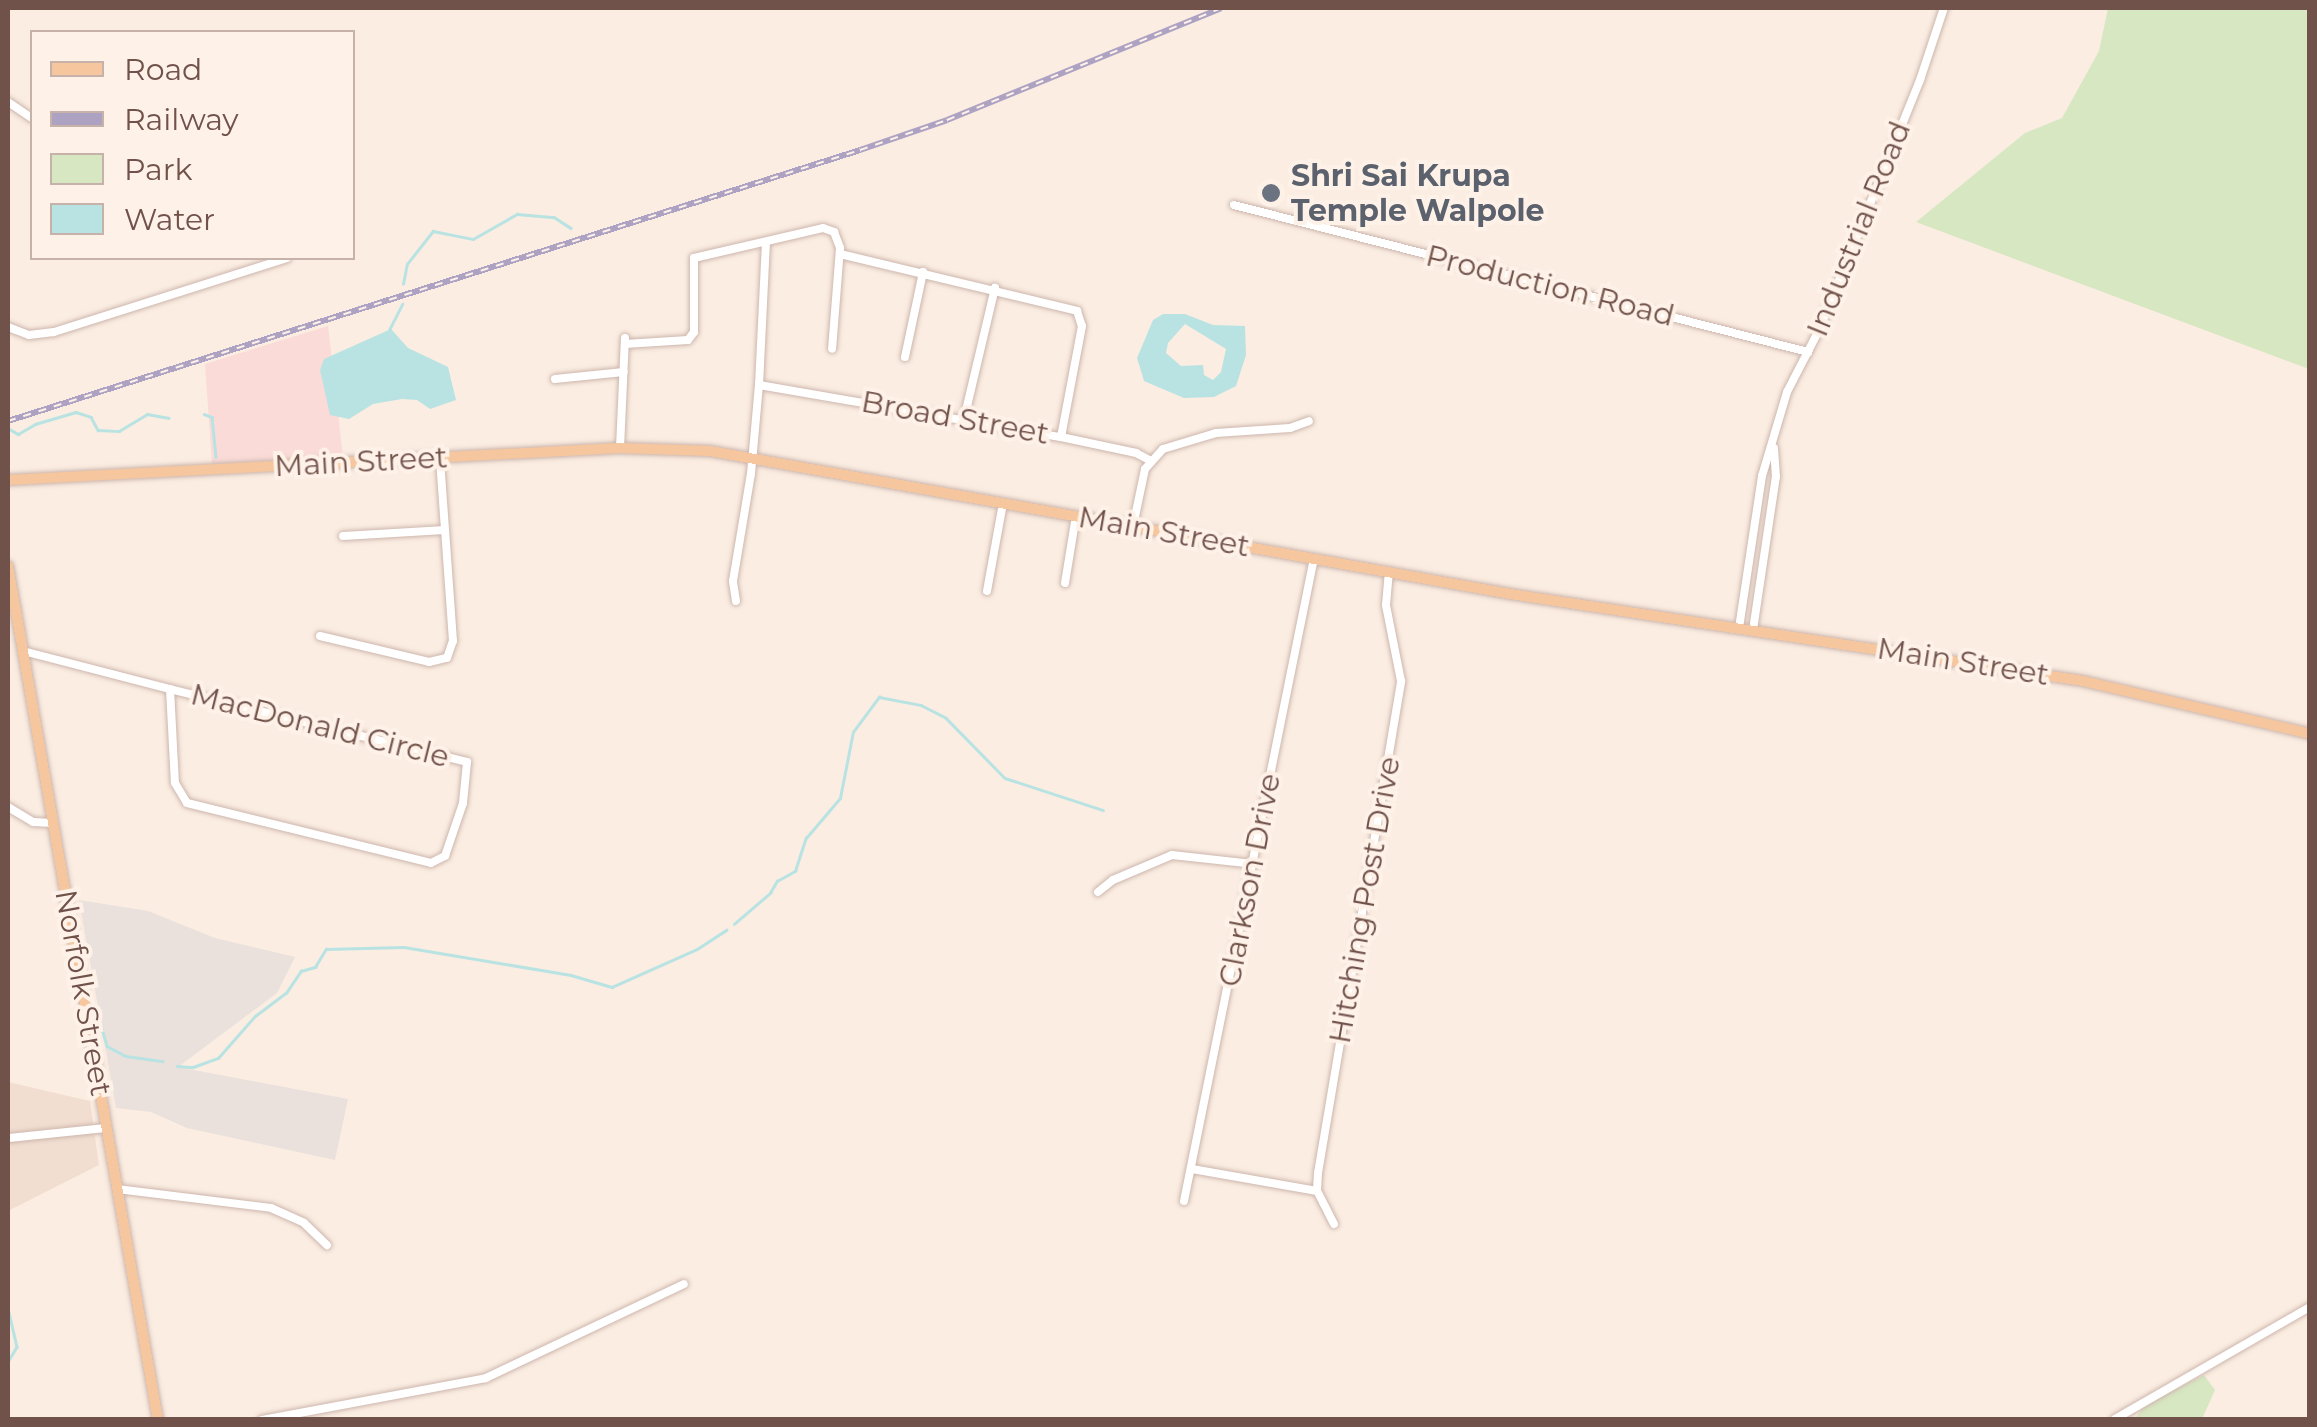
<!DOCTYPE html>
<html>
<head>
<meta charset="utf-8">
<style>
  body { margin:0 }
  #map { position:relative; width:2317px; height:1427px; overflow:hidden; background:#fbede2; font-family:Montserrat,sans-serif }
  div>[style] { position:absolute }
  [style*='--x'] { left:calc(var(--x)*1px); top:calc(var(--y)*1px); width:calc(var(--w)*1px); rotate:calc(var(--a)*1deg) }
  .residential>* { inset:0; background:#f2ded1 }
  .commercial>* { inset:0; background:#fadbd7 }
  .industrial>* { inset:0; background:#eae1dd }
  .green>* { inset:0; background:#d7e7c2 }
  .water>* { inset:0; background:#b8e3e2 }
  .stream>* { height:2.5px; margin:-1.25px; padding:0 1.25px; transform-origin:1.25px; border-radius:1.25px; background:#b8e3e2 }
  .roads { filter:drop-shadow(0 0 2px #cdb6ad) drop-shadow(0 0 2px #cdb6ad) }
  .minor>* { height:8px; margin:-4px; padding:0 4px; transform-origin:4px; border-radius:4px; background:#fff }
  .major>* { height:10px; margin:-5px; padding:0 5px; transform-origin:5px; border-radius:5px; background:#f6c79e }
  .rail>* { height:6px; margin-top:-3px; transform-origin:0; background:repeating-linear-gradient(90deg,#fef2e8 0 8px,#aea2c3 0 16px); box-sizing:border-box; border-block:2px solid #aea2c3 }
  .dots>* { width:28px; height:28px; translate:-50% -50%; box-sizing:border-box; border:5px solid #fef2e8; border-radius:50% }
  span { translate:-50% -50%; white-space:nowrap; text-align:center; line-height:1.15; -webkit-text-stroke:8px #fef2e8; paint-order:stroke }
  .worship-label { font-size:30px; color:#5b616d; font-weight:700 }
  .left { translate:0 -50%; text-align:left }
  .street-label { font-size:30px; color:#71524a }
  .frame { position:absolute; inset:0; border:10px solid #71524a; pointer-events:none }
  .legend { position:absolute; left:30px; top:30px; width:325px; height:230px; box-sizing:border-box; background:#fef2e8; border:2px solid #c6b2a9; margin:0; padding:12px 18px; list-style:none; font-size:30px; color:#71524a }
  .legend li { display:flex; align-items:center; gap:20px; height:50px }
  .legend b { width:50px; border:2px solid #c6b2a9 }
</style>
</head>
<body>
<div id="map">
  <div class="residential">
    <div style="clip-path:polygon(8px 1082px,90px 1101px,99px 1165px,8px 1211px)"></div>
  </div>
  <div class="commercial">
    <div style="clip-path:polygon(328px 326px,343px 457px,212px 464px,205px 364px)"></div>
  </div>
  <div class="industrial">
    <div style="clip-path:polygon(79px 900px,148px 911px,215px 938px,295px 957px,277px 993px,178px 1067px,348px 1099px,335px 1160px,187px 1128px,151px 1112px,116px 1108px)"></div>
  </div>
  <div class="green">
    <div style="clip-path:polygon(2108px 8px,2309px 8px,2309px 369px,1916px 222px,2025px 133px,2062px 118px,2099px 51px)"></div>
    <div style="clip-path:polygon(2204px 1375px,2215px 1390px,2202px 1419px,2134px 1420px,2146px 1404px)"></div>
  </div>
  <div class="water">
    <div style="clip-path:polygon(evenodd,1163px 314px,1185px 314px,1213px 325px,1245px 326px,1246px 355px,1236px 386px,1214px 397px,1184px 398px,1144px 381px,1137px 358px,1153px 320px,1163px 314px,1185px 324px,1226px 349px,1221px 372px,1213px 380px,1204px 375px,1203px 365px,1181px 366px,1166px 353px,1168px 343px,1185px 324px)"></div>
    <div style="clip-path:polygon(391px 329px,408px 348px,448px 367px,456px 400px,430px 409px,417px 400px,402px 399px,373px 404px,349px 419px,330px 415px,320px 370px,324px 359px)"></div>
  </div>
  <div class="stream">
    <div style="--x:403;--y:284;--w:20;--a:-79"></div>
    <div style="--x:407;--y:264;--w:42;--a:-51.8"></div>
    <div style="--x:433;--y:231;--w:41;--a:11.3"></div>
    <div style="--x:473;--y:239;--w:51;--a:-29.6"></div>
    <div style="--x:517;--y:214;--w:37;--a:5"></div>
    <div style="--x:554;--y:217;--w:20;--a:33"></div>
    <div style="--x:389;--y:330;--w:29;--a:-63"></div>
    <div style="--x:204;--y:414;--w:9;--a:21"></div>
    <div style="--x:212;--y:417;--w:40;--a:84.3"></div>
    <div style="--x:8;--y:428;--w:12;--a:31"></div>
    <div style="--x:18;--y:434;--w:20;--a:-30"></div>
    <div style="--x:35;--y:424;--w:43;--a:-16.3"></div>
    <div style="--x:76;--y:412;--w:16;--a:18"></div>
    <div style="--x:91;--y:417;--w:15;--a:62"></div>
    <div style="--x:98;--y:430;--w:21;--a:3"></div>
    <div style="--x:119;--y:431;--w:33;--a:-31"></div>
    <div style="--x:147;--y:414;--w:22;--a:10"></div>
    <div style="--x:734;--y:924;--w:48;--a:-40.7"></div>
    <div style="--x:770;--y:893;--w:14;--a:-60"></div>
    <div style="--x:777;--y:881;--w:21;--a:-29"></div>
    <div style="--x:795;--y:871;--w:35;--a:-72"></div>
    <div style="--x:806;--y:838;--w:52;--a:-49.6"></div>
    <div style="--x:840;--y:798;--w:67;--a:-78.9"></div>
    <div style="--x:853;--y:732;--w:44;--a:-53.4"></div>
    <div style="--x:879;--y:697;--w:43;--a:10.8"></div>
    <div style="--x:921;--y:705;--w:28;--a:27"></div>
    <div style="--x:946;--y:718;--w:84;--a:45.5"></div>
    <div style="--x:1005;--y:778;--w:103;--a:18.1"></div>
    <div style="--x:97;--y:1011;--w:36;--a:74"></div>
    <div style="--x:107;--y:1046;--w:21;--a:28"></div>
    <div style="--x:126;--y:1056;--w:37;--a:8"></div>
    <div style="--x:177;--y:1066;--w:16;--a:4"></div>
    <div style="--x:193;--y:1067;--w:27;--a:-20"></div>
    <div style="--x:218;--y:1058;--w:56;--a:-48.6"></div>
    <div style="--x:255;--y:1016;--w:39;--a:-37"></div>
    <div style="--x:286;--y:993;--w:27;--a:-56"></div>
    <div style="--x:301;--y:971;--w:15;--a:-16"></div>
    <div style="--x:315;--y:967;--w:21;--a:-59"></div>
    <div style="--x:326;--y:949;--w:78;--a:-1.5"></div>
    <div style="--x:404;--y:947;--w:169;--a:9.5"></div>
    <div style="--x:571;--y:975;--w:43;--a:16.3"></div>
    <div style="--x:612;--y:987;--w:93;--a:-24.1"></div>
    <div style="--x:697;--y:949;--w:35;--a:-33"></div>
    <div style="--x:8;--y:1308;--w:40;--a:77"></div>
    <div style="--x:17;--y:1347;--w:17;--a:121"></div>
  </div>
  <div class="roads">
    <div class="minor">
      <div style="--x:8;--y:102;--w:29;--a:34"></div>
      <div style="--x:1234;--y:205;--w:593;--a:14.36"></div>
      <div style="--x:840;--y:254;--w:244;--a:13.5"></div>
      <div style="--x:1077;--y:311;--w:16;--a:72"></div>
      <div style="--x:1082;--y:326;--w:113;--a:100.7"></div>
      <div style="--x:8;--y:327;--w:22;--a:21"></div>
      <div style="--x:29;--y:335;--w:25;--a:-7"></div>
      <div style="--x:54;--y:332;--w:244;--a:-17.6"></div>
      <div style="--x:625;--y:344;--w:63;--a:-3.6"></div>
      <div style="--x:688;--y:340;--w:10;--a:-53"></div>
      <div style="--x:694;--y:332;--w:74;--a:-90"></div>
      <div style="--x:694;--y:258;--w:132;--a:-13.1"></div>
      <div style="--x:823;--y:228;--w:12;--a:20"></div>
      <div style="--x:834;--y:232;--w:17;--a:69"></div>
      <div style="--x:840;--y:248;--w:101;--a:94.5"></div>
      <div style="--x:905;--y:357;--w:87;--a:-78"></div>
      <div style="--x:555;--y:379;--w:69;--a:-5.8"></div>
      <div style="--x:759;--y:385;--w:306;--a:9.8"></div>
      <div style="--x:1061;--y:437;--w:77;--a:12"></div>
      <div style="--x:1136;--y:453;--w:15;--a:28"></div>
      <div style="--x:964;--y:419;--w:135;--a:-76.7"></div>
      <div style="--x:620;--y:448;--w:110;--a:-87.4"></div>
      <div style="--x:1133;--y:526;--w:58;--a:-78.1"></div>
      <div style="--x:1145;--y:469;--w:27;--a:-48"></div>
      <div style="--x:1163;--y:449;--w:55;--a:-16.8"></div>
      <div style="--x:1216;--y:433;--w:74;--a:-3.9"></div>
      <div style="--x:1290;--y:428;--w:20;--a:-20"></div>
      <div style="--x:343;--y:536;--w:102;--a:-3.4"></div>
      <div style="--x:1065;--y:583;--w:68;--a:-80.7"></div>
      <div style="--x:987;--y:591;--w:89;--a:-79.7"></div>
      <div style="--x:736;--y:601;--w:20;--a:-99"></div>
      <div style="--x:733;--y:581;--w:109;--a:-80.5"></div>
      <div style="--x:751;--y:474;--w:89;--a:-84.9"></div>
      <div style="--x:759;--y:385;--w:142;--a:-87.2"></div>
      <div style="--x:1739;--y:628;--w:154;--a:-81.4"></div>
      <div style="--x:1762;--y:476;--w:88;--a:-73.4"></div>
      <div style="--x:1787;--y:392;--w:70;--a:-62.7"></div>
      <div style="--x:1819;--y:330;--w:270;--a:-68"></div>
      <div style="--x:1920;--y:80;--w:76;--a:-71.6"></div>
      <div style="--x:1753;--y:630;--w:155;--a:-81.5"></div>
      <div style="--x:1776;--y:477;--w:29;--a:-94"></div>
      <div style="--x:320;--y:636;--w:112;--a:13.4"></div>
      <div style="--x:429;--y:662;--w:18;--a:-13"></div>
      <div style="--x:447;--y:658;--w:18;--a:-71"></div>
      <div style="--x:453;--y:641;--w:183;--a:-94.1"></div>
      <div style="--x:23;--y:651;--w:152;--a:14.5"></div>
      <div style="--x:170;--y:689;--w:94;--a:87"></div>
      <div style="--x:175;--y:783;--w:23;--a:59"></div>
      <div style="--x:187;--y:803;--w:251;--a:13.8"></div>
      <div style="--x:431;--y:863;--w:16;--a:-27"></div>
      <div style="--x:445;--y:856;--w:56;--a:-71.2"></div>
      <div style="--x:463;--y:803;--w:41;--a:-84.4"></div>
      <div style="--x:467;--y:762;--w:306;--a:-166.2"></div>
      <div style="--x:8;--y:807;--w:29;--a:31"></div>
      <div style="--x:33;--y:822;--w:20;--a:3"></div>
      <div style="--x:1098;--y:892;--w:19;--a:-39"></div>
      <div style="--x:1113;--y:880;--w:64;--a:-23"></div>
      <div style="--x:1172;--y:855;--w:81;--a:6.3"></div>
      <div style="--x:8;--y:1138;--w:99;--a:-5.8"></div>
      <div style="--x:1192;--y:1169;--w:127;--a:10"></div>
      <div style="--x:117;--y:1189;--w:155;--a:7"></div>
      <div style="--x:271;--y:1208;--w:36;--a:24"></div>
      <div style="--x:304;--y:1223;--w:32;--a:44"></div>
      <div style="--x:1184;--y:1201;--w:656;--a:-78.57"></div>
      <div style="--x:1334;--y:1224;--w:37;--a:-117"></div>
      <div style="--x:1317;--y:1191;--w:18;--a:-87"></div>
      <div style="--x:1318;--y:1173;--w:499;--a:-80.4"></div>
      <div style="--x:1401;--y:681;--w:77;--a:-101.2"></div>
      <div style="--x:1386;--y:605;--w:33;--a:-85"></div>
      <div style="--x:2115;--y:1419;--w:225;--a:-29.9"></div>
      <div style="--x:262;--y:1420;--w:228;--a:-10.6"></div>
      <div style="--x:486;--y:1378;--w:219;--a:-25.4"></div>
    </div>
    <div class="major">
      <div style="--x:8;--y:480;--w:613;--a:-2.99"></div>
      <div style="--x:620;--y:448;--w:90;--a:1.9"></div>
      <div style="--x:710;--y:451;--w:813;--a:10.13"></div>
      <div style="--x:1510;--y:594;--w:580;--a:8.63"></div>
      <div style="--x:2083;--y:681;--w:233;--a:13.1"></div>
      <div style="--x:8;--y:566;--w:867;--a:80.04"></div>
    </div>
  </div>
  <div class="rail">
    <div style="--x:8;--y:421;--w:894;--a:-17.64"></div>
    <div style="--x:860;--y:150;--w:92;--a:-19"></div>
    <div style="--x:947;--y:120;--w:296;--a:-22.2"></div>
  </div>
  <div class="dots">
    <div style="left:1271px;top:193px;background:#6b7280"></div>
  </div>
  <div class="worship-label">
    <span class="left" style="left:1291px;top:193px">Shri Sai Krupa<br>Temple Walpole</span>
  </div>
  <div class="street-label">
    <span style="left:1859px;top:229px;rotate:-68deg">Industrial Road</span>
    <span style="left:1550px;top:286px;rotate:14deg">Production Road</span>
    <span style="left:955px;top:418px;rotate:10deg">Broad Street</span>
    <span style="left:361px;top:462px;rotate:-3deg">Main Street</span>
    <span style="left:1164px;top:532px;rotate:10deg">Main Street</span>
    <span style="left:1963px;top:662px;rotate:9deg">Main Street</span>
    <span style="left:320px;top:726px;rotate:14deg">MacDonald Circle</span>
    <span style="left:1250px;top:880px;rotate:-79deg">Clarkson Drive</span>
    <span style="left:1365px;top:900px;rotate:-80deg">Hitching Post Drive</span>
    <span style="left:83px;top:993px;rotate:80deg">Norfolk Street</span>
  </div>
  <div class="frame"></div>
  <ul class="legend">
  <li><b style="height:12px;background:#f6c79e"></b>Road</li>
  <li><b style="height:12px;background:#aea2c3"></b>Railway</li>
  <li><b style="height:28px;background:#d7e7c2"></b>Park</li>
  <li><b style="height:28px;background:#b8e3e2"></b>Water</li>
  </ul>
</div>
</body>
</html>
